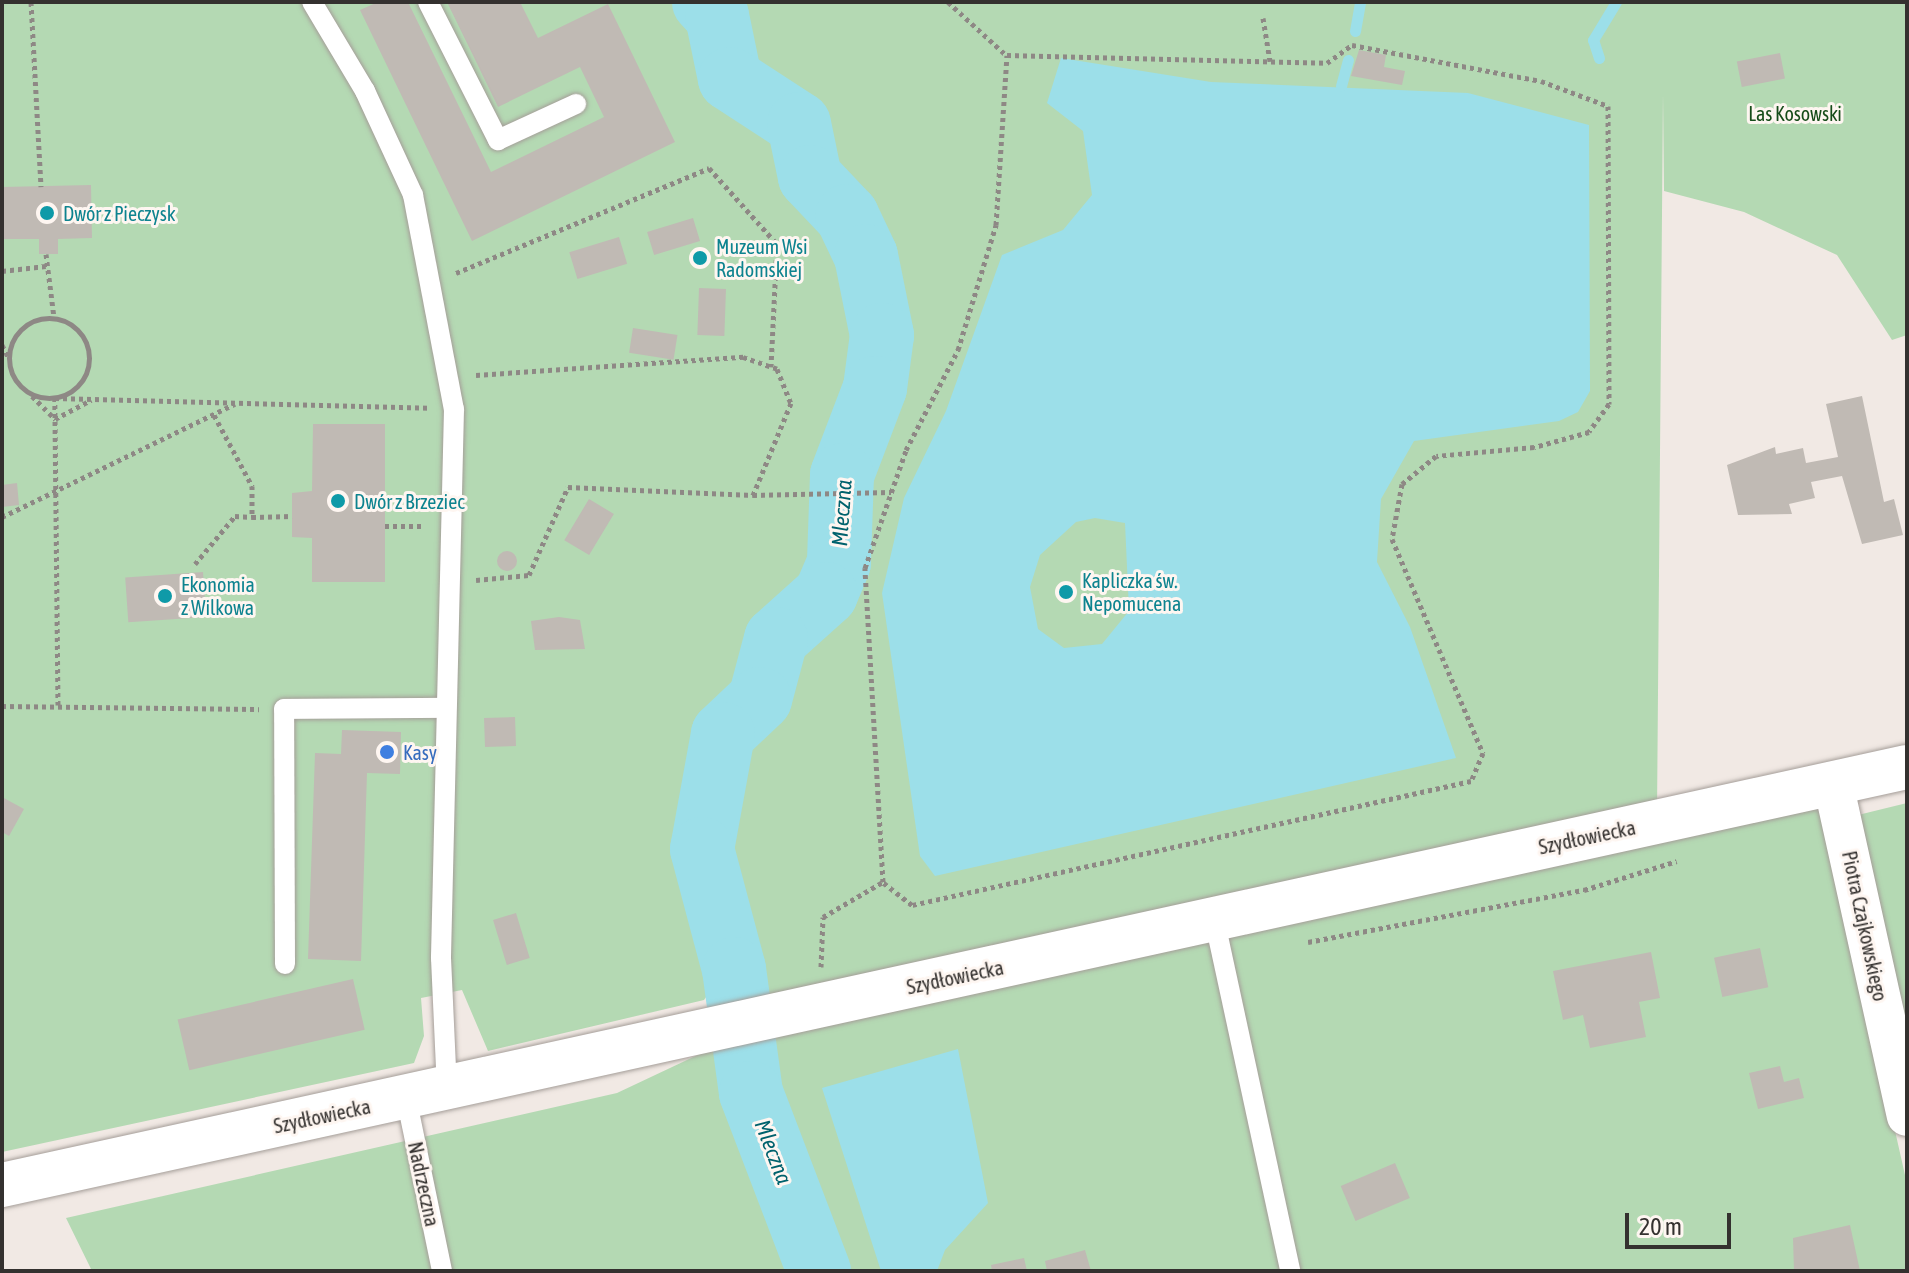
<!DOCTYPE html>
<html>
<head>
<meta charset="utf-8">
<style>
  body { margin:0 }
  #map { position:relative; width:1909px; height:1273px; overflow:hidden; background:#f1e9e4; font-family:"Asap Condensed",sans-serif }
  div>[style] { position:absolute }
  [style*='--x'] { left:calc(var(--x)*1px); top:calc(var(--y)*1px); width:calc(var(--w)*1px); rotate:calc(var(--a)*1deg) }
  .green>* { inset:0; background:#b4d9b3 }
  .water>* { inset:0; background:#9cdfe9 }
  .stream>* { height:11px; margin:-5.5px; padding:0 5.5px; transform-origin:5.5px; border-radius:5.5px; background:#9cdfe9 }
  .river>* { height:64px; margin:-32px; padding:0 32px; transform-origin:32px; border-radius:32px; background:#9cdfe9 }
  .building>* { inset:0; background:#c0bab4; transform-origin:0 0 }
  .round { border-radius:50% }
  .path>* { height:5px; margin-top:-2.5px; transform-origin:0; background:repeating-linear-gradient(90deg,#8e8885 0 4px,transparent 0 8px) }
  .path>.ring { margin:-2.5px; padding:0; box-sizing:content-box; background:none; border:5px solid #8e8885; border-radius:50% }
  .roads { filter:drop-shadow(0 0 2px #a59e99) drop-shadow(0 0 2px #a59e99) }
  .service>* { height:20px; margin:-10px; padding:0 10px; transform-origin:10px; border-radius:10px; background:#fff }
  .minor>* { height:40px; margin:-20px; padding:0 20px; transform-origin:20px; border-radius:20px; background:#fff }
  .tertiary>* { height:44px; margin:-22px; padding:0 22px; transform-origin:22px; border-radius:22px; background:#fff }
  .dots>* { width:22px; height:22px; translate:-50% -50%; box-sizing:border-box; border:4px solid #fef6f1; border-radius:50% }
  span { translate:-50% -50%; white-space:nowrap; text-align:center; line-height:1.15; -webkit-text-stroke:6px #fef6f1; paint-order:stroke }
  .park-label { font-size:20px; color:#164c19 }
  .culture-label { font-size:20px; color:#0d838f }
  .left { translate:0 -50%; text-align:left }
  .shop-label { font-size:20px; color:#366cbe }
  .street-label { font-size:20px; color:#34312f }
  .water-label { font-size:22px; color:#00626d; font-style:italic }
  .frame { position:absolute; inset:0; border:4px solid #34312f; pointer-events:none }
  .scale { position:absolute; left:1625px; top:1213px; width:106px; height:36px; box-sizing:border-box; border:4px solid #34312f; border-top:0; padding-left:10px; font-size:24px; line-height:28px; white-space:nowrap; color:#34312f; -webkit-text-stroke:6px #fef6f1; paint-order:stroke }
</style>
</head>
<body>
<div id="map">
  <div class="green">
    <div style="clip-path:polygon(2px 2px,1907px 2px,1907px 335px,1892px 340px,1837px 255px,1744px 212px,1664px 191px,1663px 94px,1657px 814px,1823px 776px,1830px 842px,1907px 1184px,1907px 1271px,92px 1271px,66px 1218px,617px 1093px,723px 1043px,713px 987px,704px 1000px,488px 1051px,462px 990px,421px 998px,424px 1036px,414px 1063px,2px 1152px)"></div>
    <div style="clip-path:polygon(1907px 803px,1907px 1033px,1858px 815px)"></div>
  </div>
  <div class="water">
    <div style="clip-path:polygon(evenodd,1061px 58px,1211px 82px,1468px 93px,1589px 125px,1590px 391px,1578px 412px,1559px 421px,1414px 441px,1381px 499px,1377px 562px,1410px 627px,1456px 758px,935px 876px,920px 856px,882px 593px,904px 498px,946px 411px,1002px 255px,1063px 230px,1092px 195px,1083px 131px,1047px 103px,1061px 58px,1095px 518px,1125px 523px,1129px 611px,1102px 644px,1064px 648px,1038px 629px,1030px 587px,1040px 555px,1076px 522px,1095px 518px)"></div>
    <div style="clip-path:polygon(958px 1049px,988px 1203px,945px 1250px,937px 1271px,881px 1271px,822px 1088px)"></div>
  </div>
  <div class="stream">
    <div style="--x:1355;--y:31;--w:29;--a:-80"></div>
    <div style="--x:1599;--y:58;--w:19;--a:-108"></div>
    <div style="--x:1593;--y:40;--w:44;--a:-58.8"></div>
    <div style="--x:1341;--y:86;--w:27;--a:-75"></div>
  </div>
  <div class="river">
    <div style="--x:704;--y:2;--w:19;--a:47"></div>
    <div style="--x:717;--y:16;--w:64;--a:78.3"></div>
    <div style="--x:730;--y:79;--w:82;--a:33.1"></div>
    <div style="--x:799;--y:124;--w:54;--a:78.3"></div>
    <div style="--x:810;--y:177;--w:54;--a:46.5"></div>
    <div style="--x:847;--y:216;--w:44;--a:64.6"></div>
    <div style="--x:866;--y:256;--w:81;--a:78.6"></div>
    <div style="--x:882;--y:335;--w:53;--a:97.5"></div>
    <div style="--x:875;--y:388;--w:93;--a:110.8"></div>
    <div style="--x:842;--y:475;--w:88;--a:92"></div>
    <div style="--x:839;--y:563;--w:34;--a:113"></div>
    <div style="--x:826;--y:594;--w:67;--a:138"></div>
    <div style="--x:776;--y:639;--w:62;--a:104.9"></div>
    <div style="--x:760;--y:699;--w:51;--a:136.6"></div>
    <div style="--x:723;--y:734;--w:117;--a:100.3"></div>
    <div style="--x:702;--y:849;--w:124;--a:75.1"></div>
    <div style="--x:734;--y:969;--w:125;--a:82.2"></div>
    <div style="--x:751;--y:1093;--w:191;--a:69.1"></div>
  </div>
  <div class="building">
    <div style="clip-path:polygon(378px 2px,408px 2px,491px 172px,604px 117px,580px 67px,498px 107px,447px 2px,520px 2px,538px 38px,608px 4px,675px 142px,472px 241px,360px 10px)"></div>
    <div style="clip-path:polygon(1359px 50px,1386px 55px,1384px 67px,1405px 71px,1402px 85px,1351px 76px)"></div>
    <div style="left:1780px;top:53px;width:26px;height:44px;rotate:79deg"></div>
    <div style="clip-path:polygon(91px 185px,92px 238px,58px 239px,58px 254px,39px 254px,39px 239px,2px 239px,2px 187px)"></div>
    <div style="left:693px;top:218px;width:24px;height:48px;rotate:73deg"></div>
    <div style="left:619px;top:237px;width:28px;height:52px;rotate:73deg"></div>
    <div style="left:699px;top:288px;width:27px;height:47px;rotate:2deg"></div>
    <div style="left:633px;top:328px;width:45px;height:25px;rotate:9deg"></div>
    <div style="clip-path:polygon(1862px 396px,1884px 502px,1894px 499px,1903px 535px,1862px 544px,1842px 476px,1811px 482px,1815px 498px,1789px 504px,1792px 514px,1738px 515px,1727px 465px,1775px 447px,1776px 454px,1803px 448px,1806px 463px,1838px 457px,1826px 404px)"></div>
    <div style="clip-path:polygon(313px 424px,385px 424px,385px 582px,312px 582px,312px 538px,292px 537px,292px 493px,312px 491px)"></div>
    <div style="clip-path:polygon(17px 483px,19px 505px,2px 507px,2px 485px)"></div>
    <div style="left:589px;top:499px;width:29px;height:48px;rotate:31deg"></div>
    <div class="round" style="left:497px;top:551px;width:20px;height:20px"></div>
    <div style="left:203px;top:572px;width:45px;height:78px;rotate:86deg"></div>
    <div style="clip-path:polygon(559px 617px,580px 620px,585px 649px,535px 650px,531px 621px)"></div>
    <div style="left:515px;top:717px;width:29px;height:31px;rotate:88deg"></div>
    <div style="clip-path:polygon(342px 730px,401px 732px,400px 774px,367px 773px,361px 961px,308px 959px,315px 753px,341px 754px)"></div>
    <div style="clip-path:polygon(2px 797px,24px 809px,9px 836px,2px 832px)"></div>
    <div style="left:516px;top:913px;width:47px;height:24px;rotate:73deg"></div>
    <div style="left:1760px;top:948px;width:40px;height:47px;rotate:78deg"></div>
    <div style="clip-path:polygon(1651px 952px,1660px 998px,1639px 1002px,1646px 1037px,1590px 1048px,1583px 1015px,1563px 1020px,1553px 971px)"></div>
    <div style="left:353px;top:979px;width:52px;height:180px;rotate:77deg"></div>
    <div style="clip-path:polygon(1780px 1066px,1784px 1082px,1799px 1078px,1804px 1098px,1758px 1109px,1749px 1073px)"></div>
    <div style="left:1395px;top:1163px;width:38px;height:59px;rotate:67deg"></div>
    <div style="clip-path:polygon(1850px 1225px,1860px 1271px,1794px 1271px,1793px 1238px)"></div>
    <div style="clip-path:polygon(1085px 1250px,1091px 1271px,1047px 1271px,1045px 1261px)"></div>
    <div style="clip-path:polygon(1024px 1258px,1027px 1271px,992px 1271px,991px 1265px)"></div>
  </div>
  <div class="path">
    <div style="--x:31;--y:2;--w:185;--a:86.9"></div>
    <div style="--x:948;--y:2;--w:79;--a:42.4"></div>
    <div style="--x:1263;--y:18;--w:44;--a:80.8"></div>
    <div style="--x:46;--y:254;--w:64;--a:82.8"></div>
    <div style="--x:2;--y:271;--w:44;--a:-6.5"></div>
    <div style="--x:456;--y:273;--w:274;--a:-22.5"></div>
    <div style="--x:709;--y:168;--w:102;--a:48.2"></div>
    <div style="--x:777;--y:244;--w:123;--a:92.8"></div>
    <div class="ring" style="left:9px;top:318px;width:75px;height:75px"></div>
    <div style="--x:2;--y:345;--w:13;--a:63"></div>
    <div style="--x:476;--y:375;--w:268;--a:-3.9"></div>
    <div style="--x:743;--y:357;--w:36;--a:19"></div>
    <div style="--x:777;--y:369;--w:37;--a:68"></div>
    <div style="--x:791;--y:403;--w:100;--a:112.4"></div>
    <div style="--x:753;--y:495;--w:138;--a:-1.2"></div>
    <div style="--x:32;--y:396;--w:33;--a:45"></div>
    <div style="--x:55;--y:419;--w:41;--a:-27.8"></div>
    <div style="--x:214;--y:415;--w:81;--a:61.8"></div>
    <div style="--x:252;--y:486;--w:31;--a:90"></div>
    <div style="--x:252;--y:517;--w:40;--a:-1.4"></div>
    <div style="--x:2;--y:517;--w:259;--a:-25.9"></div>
    <div style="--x:385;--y:526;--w:39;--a:0"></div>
    <div style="--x:195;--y:564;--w:62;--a:-50.2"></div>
    <div style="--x:235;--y:516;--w:17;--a:3"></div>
    <div style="--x:476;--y:580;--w:53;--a:-5.4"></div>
    <div style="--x:529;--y:575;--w:96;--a:-66.1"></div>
    <div style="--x:568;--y:487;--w:185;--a:2.5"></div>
    <div style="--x:58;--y:705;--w:307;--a:-90.6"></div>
    <div style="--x:55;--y:398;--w:374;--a:1.5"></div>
    <div style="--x:2;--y:706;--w:257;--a:0.7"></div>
    <div style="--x:1308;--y:942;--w:281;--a:-10.7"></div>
    <div style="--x:1584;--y:890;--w:97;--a:-17.3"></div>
    <div style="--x:821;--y:967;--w:50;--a:-87.7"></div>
    <div style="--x:823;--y:917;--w:69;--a:-30.3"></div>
    <div style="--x:883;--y:882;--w:315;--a:-93.3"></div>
    <div style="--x:865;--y:568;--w:125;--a:-70.8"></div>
    <div style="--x:906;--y:450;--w:113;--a:-62.5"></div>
    <div style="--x:958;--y:350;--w:131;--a:-73.1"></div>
    <div style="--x:996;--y:225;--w:170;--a:-86.3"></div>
    <div style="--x:1007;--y:55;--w:320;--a:1.4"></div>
    <div style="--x:1327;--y:63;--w:31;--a:-36"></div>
    <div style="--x:1352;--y:45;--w:192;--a:10.8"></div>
    <div style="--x:1541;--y:81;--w:72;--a:20.5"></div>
    <div style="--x:1608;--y:106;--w:298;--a:89.8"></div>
    <div style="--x:1609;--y:404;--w:34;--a:126"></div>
    <div style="--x:1589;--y:432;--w:57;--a:164.7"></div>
    <div style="--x:1534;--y:447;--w:98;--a:174.8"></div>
    <div style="--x:1436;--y:456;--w:44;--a:140.5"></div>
    <div style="--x:1402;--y:484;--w:56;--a:100.3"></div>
    <div style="--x:1392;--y:539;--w:233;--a:67"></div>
    <div style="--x:1483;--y:753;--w:30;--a:113"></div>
    <div style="--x:1471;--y:781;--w:573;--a:167.49"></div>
    <div style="--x:912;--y:905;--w:37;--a:-142"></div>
  </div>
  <div class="roads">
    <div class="service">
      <div style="--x:312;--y:2;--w:104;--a:59.2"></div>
      <div style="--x:365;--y:91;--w:115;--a:65.2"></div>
      <div style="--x:413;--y:195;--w:218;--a:79.2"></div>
      <div style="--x:454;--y:409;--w:549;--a:91.36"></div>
      <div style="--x:441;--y:958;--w:130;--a:87.4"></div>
      <div style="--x:428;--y:2;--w:155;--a:63.1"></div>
      <div style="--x:498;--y:140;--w:86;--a:-24.8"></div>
      <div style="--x:1214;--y:918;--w:361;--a:77.8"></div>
      <div style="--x:285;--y:964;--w:255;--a:-90.2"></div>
      <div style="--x:284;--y:709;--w:161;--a:-0.4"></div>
      <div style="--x:406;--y:1097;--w:178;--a:78.3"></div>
    </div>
    <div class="minor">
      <div style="--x:1833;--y:783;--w:341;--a:77.5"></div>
    </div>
    <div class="tertiary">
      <div style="--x:2;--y:1185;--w:1950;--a:-12.38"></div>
    </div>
  </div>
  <div class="dots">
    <div style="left:47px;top:213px;background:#0f9aa8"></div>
    <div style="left:700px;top:258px;background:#0f9aa8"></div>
    <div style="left:338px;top:501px;background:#0f9aa8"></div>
    <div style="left:1066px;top:592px;background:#0f9aa8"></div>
    <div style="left:165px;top:596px;background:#0f9aa8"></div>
    <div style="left:387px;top:752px;background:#3f7fe0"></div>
  </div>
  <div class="park-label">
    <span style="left:1795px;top:113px">Las Kosowski</span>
  </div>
  <div class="culture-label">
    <span class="left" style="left:63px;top:213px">Dwór z Pieczysk</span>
    <span class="left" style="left:716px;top:258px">Muzeum Wsi<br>Radomskiej</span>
    <span class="left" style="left:354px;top:501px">Dwór z Brzeziec</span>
    <span class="left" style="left:1082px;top:592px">Kapliczka św.<br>Nepomucena</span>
    <span class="left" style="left:181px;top:596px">Ekonomia<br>z Wilkowa</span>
  </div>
  <div class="shop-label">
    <span class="left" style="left:403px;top:752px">Kasy</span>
  </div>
  <div class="street-label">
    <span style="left:1587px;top:837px;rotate:-12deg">Szydłowiecka</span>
    <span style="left:1865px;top:926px;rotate:78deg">Piotra Czajkowskiego</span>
    <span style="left:955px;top:977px;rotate:-12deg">Szydłowiecka</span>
    <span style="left:322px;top:1116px;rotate:-12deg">Szydłowiecka</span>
    <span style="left:424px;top:1184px;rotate:78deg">Nadrzeczna</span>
  </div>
  <div class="water-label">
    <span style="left:842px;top:513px;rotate:-86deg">Mleczna</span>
    <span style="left:773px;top:1152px;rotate:69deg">Mleczna</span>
  </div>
  <div class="frame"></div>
  <div class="scale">20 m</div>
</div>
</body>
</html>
